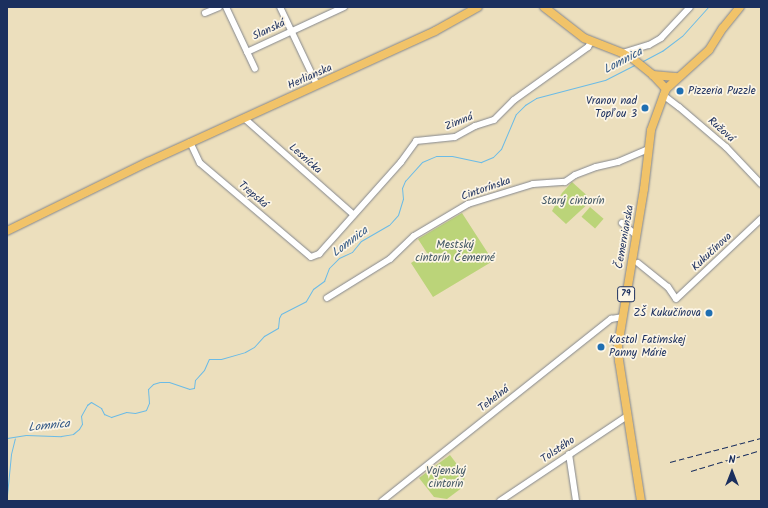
<!DOCTYPE html>
<html>
<head>
<meta charset="utf-8">
<style>
  body { margin:0 }
  #map { position:relative; width:768px; height:508px; overflow:hidden; background:#ecdfbd; font-family:Kalam,sans-serif }
  div>[style] { position:absolute }
  [style*='--x'] { left:calc(var(--x)*1px); top:calc(var(--y)*1px); width:calc(var(--w)*1px); rotate:calc(var(--a)*1deg) }
  .green>* { inset:0; background:#bbd479; transform-origin:0 0 }
  .stream>* { height:1px; margin:-0.5px; padding:0 0.5px; transform-origin:0.5px; border-radius:0.5px; background:#6bbbe6 }
  .roads { filter:drop-shadow(0 0 1px #84878e) drop-shadow(0 0 1px #84878e) }
  .minor>* { height:6px; margin:-3px; padding:0 3px; transform-origin:3px; border-radius:3px; background:#fff }
  .major>* { height:8px; margin:-4px; padding:0 4px; transform-origin:4px; border-radius:4px; background:#f1c369 }
  .rail>* { height:1px; margin-top:-0.5px; transform-origin:0; background:repeating-linear-gradient(90deg,#1b2f5e 0 6px,transparent 0 9px) }
  .dots>* { width:11px; height:11px; translate:-50% -50%; box-sizing:border-box; border:2px solid #fcf5e5; border-radius:50% }
  span { translate:-50% -50%; white-space:nowrap; text-align:center; line-height:1.15; -webkit-text-stroke:3.5px #fcf5e5; paint-order:stroke }
  .shield-label span { padding:1px 3px; background:#fcf5e5; border:1px solid; border-radius:3px; -webkit-text-stroke-width:0 }
  .shield-label { font-size:10px; color:#1b2f5e; font-weight:700 }
  .street-label { font-size:11px; color:#1b2f5e }
  .poi-label { font-size:11px; color:#1b2f5e }
  .left { translate:0 -50%; text-align:left }
  .right { translate:-100% -50%; text-align:right }
  .park-label { font-size:11px; color:#435865 }
  .water-label { font-size:12px; color:#335987; font-style:italic }
  .frame { position:absolute; inset:0; border:8px solid #1b2f5e; pointer-events:none }
  .north { position:absolute; left:712px; top:452px; width:40px; height:40px; -webkit-text-stroke:3px #fcf5e5; paint-order:stroke; rotate:0deg; font-size:11px; font-weight:700; line-height:16px; text-align:center; color:#1b2f5e }
  .north::after { content:''; display:block; margin:auto; width:14px; height:18px; background:#1b2f5e; clip-path:polygon(50% 0,100% 100%,50% 72%,0 100%) }
</style>
</head>
<body>
<div id="map">
  <div class="green">
    <div style="clip-path:polygon(572px 182px,592px 200px,566px 224px,552px 211px,562px 193px)"></div>
    <div style="left:590px;top:207px;width:18px;height:13px;rotate:41deg"></div>
    <div style="clip-path:polygon(462px 213px,493px 261px,433px 297px,411px 263px,427px 253px,418px 239px)"></div>
    <div style="clip-path:polygon(450px 455px,465px 475px,463px 487px,447px 499px,434px 497px,419px 478px)"></div>
  </div>
  <div class="stream">
    <div style="--x:641;--y:62;--w:24;--a:-28"></div>
    <div style="--x:662;--y:51;--w:25;--a:-37"></div>
    <div style="--x:682;--y:36;--w:39;--a:-48"></div>
    <div style="--x:7;--y:438;--w:19;--a:-9"></div>
    <div style="--x:26;--y:435;--w:35;--a:2"></div>
    <div style="--x:61;--y:436;--w:12;--a:-9"></div>
    <div style="--x:73;--y:434;--w:8;--a:-40"></div>
    <div style="--x:79;--y:429;--w:6;--a:-59"></div>
    <div style="--x:82;--y:424;--w:8;--a:-97"></div>
    <div style="--x:81;--y:416;--w:13;--a:-61"></div>
    <div style="--x:87;--y:405;--w:5;--a:-37"></div>
    <div style="--x:91;--y:402;--w:12;--a:31"></div>
    <div style="--x:101;--y:408;--w:7;--a:63"></div>
    <div style="--x:104;--y:414;--w:8;--a:23"></div>
    <div style="--x:111;--y:417;--w:16;--a:-18"></div>
    <div style="--x:126;--y:412;--w:9;--a:6"></div>
    <div style="--x:135;--y:413;--w:11;--a:-15"></div>
    <div style="--x:146;--y:410;--w:8;--a:-67"></div>
    <div style="--x:149;--y:403;--w:14;--a:-94"></div>
    <div style="--x:148;--y:389;--w:7;--a:-45"></div>
    <div style="--x:153;--y:384;--w:7;--a:-16"></div>
    <div style="--x:160;--y:382;--w:9;--a:0"></div>
    <div style="--x:169;--y:382;--w:21;--a:19"></div>
    <div style="--x:189;--y:389;--w:5;--a:-11"></div>
    <div style="--x:194;--y:388;--w:8;--a:-83"></div>
    <div style="--x:195;--y:380;--w:13;--a:-48"></div>
    <div style="--x:204;--y:370;--w:12;--a:-66"></div>
    <div style="--x:209;--y:359;--w:12;--a:0"></div>
    <div style="--x:221;--y:359;--w:25;--a:-16"></div>
    <div style="--x:245;--y:352;--w:10;--a:-29"></div>
    <div style="--x:254;--y:347;--w:15;--a:-48"></div>
    <div style="--x:264;--y:336;--w:16;--a:-30"></div>
    <div style="--x:278;--y:328;--w:10;--a:-84"></div>
    <div style="--x:279;--y:318;--w:4;--a:-63"></div>
    <div style="--x:281;--y:314;--w:28;--a:-27"></div>
    <div style="--x:306;--y:301;--w:14;--a:-60"></div>
    <div style="--x:313;--y:289;--w:14;--a:-36"></div>
    <div style="--x:324;--y:281;--w:14;--a:-69"></div>
    <div style="--x:329;--y:268;--w:14;--a:-45"></div>
    <div style="--x:339;--y:258;--w:14;--a:-25"></div>
    <div style="--x:352;--y:252;--w:14;--a:-51"></div>
    <div style="--x:361;--y:241;--w:32;--a:-30"></div>
    <div style="--x:389;--y:225;--w:13;--a:-48"></div>
    <div style="--x:398;--y:215;--w:17;--a:-73"></div>
    <div style="--x:403;--y:199;--w:11;--a:-95"></div>
    <div style="--x:402;--y:188;--w:8;--a:-67"></div>
    <div style="--x:405;--y:181;--w:25;--a:-48"></div>
    <div style="--x:422;--y:162;--w:15;--a:-23"></div>
    <div style="--x:436;--y:156;--w:16;--a:0"></div>
    <div style="--x:452;--y:156;--w:30;--a:12"></div>
    <div style="--x:481;--y:162;--w:13;--a:-23"></div>
    <div style="--x:493;--y:157;--w:11;--a:-45"></div>
    <div style="--x:501;--y:149;--w:38;--a:-67"></div>
    <div style="--x:516;--y:114;--w:13;--a:-45"></div>
    <div style="--x:525;--y:105;--w:13;--a:-32"></div>
    <div style="--x:536;--y:98;--w:71;--a:-14.6"></div>
    <div style="--x:605;--y:80;--w:34;--a:-27"></div>
    <div style="--x:7;--y:495;--w:41;--a:-84.4"></div>
    <div style="--x:11;--y:454;--w:16;--a:-76"></div>
  </div>
  <div class="roads">
    <div class="minor">
      <div style="--x:226;--y:7;--w:68;--a:64.9"></div>
      <div style="--x:280;--y:7;--w:86;--a:64.6"></div>
      <div style="--x:205;--y:13;--w:15;--a:-23"></div>
      <div style="--x:247;--y:52;--w:107;--a:-24.9"></div>
      <div style="--x:622;--y:53;--w:28;--a:-17"></div>
      <div style="--x:649;--y:45;--w:14;--a:-30"></div>
      <div style="--x:661;--y:38;--w:42;--a:-46.9"></div>
      <div style="--x:663;--y:95;--w:20;--a:37"></div>
      <div style="--x:679;--y:107;--w:62;--a:40.4"></div>
      <div style="--x:726;--y:147;--w:51;--a:46.6"></div>
      <div style="--x:244;--y:118;--w:145;--a:41.4"></div>
      <div style="--x:190;--y:142;--w:23;--a:65"></div>
      <div style="--x:200;--y:163;--w:145;--a:40.3"></div>
      <div style="--x:311;--y:257;--w:9;--a:-21"></div>
      <div style="--x:319;--y:254;--w:123;--a:-48.3"></div>
      <div style="--x:401;--y:162;--w:26;--a:-54"></div>
      <div style="--x:416;--y:141;--w:39;--a:-6"></div>
      <div style="--x:455;--y:137;--w:23;--a:-29"></div>
      <div style="--x:475;--y:126;--w:20;--a:-18"></div>
      <div style="--x:494;--y:120;--w:28;--a:-45"></div>
      <div style="--x:514;--y:100;--w:91;--a:-35.6"></div>
      <div style="--x:588;--y:47;--w:6;--a:-59"></div>
      <div style="--x:622;--y:223;--w:18;--a:41"></div>
      <div style="--x:638;--y:263;--w:38;--a:39"></div>
      <div style="--x:668;--y:287;--w:14;--a:56"></div>
      <div style="--x:676;--y:299;--w:117;--a:-43.3"></div>
      <div style="--x:327;--y:298;--w:74;--a:-31.8"></div>
      <div style="--x:390;--y:259;--w:33;--a:-44"></div>
      <div style="--x:414;--y:236;--w:63;--a:-30.7"></div>
      <div style="--x:468;--y:204;--w:68;--a:-17.1"></div>
      <div style="--x:533;--y:184;--w:32;--a:-4"></div>
      <div style="--x:565;--y:182;--w:12;--a:-35"></div>
      <div style="--x:575;--y:175;--w:22;--a:-21"></div>
      <div style="--x:596;--y:167;--w:23;--a:-13"></div>
      <div style="--x:618;--y:162;--w:33;--a:-23"></div>
      <div style="--x:569;--y:454;--w:48;--a:81.5"></div>
      <div style="--x:382;--y:501;--w:293;--a:-38.5"></div>
      <div style="--x:611;--y:319;--w:11;--a:-10"></div>
      <div style="--x:500;--y:501;--w:153;--a:-33.8"></div>
    </div>
    <div class="major">
      <div style="--x:544;--y:7;--w:51;--a:37.8"></div>
      <div style="--x:584;--y:38;--w:41;--a:21.5"></div>
      <div style="--x:622;--y:53;--w:11;--a:27"></div>
      <div style="--x:632;--y:58;--w:27;--a:39"></div>
      <div style="--x:653;--y:75;--w:19;--a:47"></div>
      <div style="--x:653;--y:75;--w:25;--a:5"></div>
      <div style="--x:7;--y:231;--w:157;--a:-26.1"></div>
      <div style="--x:148;--y:162;--w:315;--a:-24.5"></div>
      <div style="--x:435;--y:31;--w:49;--a:-29.2"></div>
      <div style="--x:641;--y:501;--w:142;--a:-98.9"></div>
      <div style="--x:619;--y:361;--w:15;--a:-94"></div>
      <div style="--x:618;--y:346;--w:159;--a:-80.6"></div>
      <div style="--x:644;--y:189;--w:59;--a:-83.2"></div>
      <div style="--x:651;--y:130;--w:44;--a:-69.9"></div>
      <div style="--x:666;--y:89;--w:58;--a:-42.2"></div>
      <div style="--x:709;--y:50;--w:26;--a:-58"></div>
      <div style="--x:723;--y:28;--w:27;--a:-51"></div>
    </div>
  </div>
  <div class="rail">
    <div style="--x:670;--y:462;--w:94;--a:-14.8"></div>
    <div style="--x:691;--y:471;--w:73;--a:-16.7"></div>
  </div>
  <div class="dots">
    <div style="left:680px;top:91px;background:#1f6fb2"></div>
    <div style="left:645px;top:108px;background:#1f6fb2"></div>
    <div style="left:709px;top:313px;background:#1f6fb2"></div>
    <div style="left:601px;top:347px;background:#1f6fb2"></div>
  </div>
  <div class="shield-label">
    <span style="left:626px;top:294px">79</span>
  </div>
  <div class="street-label">
    <span style="left:269px;top:30px;rotate:-25deg">Slanská</span>
    <span style="left:310px;top:77px;rotate:-24deg">Herlianska</span>
    <span style="left:459px;top:122px;rotate:-22deg">Zimná</span>
    <span style="left:721px;top:130px;rotate:42deg">Ružová</span>
    <span style="left:305px;top:159px;rotate:41deg">Lesnícka</span>
    <span style="left:486px;top:189px;rotate:-19deg">Cintorínska</span>
    <span style="left:253px;top:195px;rotate:40deg">Trepská</span>
    <span style="left:625px;top:237px;rotate:-80deg">Čemernianska</span>
    <span style="left:712px;top:252px;rotate:-43deg">Kukučínova</span>
    <span style="left:494px;top:399px;rotate:-38deg">Tehelná</span>
    <span style="left:558px;top:450px;rotate:-34deg">Tolstého</span>
  </div>
  <div class="poi-label">
    <span class="left" style="left:688px;top:91px">Pizzeria Puzzle</span>
    <span class="right" style="left:637px;top:108px">Vranov nad<br>Topľou 3</span>
    <span class="right" style="left:701px;top:313px">ZŠ Kukučínova</span>
    <span class="left" style="left:609px;top:347px">Kostol Fatimskej<br>Panny Márie</span>
  </div>
  <div class="park-label">
    <span style="left:573px;top:201px">Starý cintorín</span>
    <span style="left:455px;top:252px">Mestský<br>cintorín Čemerné</span>
    <span style="left:446px;top:478px">Vojenský<br>cintorín</span>
  </div>
  <div class="water-label">
    <span style="left:623px;top:61px;rotate:-28deg">Lomnica</span>
    <span style="left:350px;top:242px;rotate:-37deg">Lomnica</span>
    <span style="left:49px;top:426px;rotate:-6deg">Lomnica</span>
  </div>
  <div class="frame"></div>
  <div class="north">N</div>
</div>
</body>
</html>
